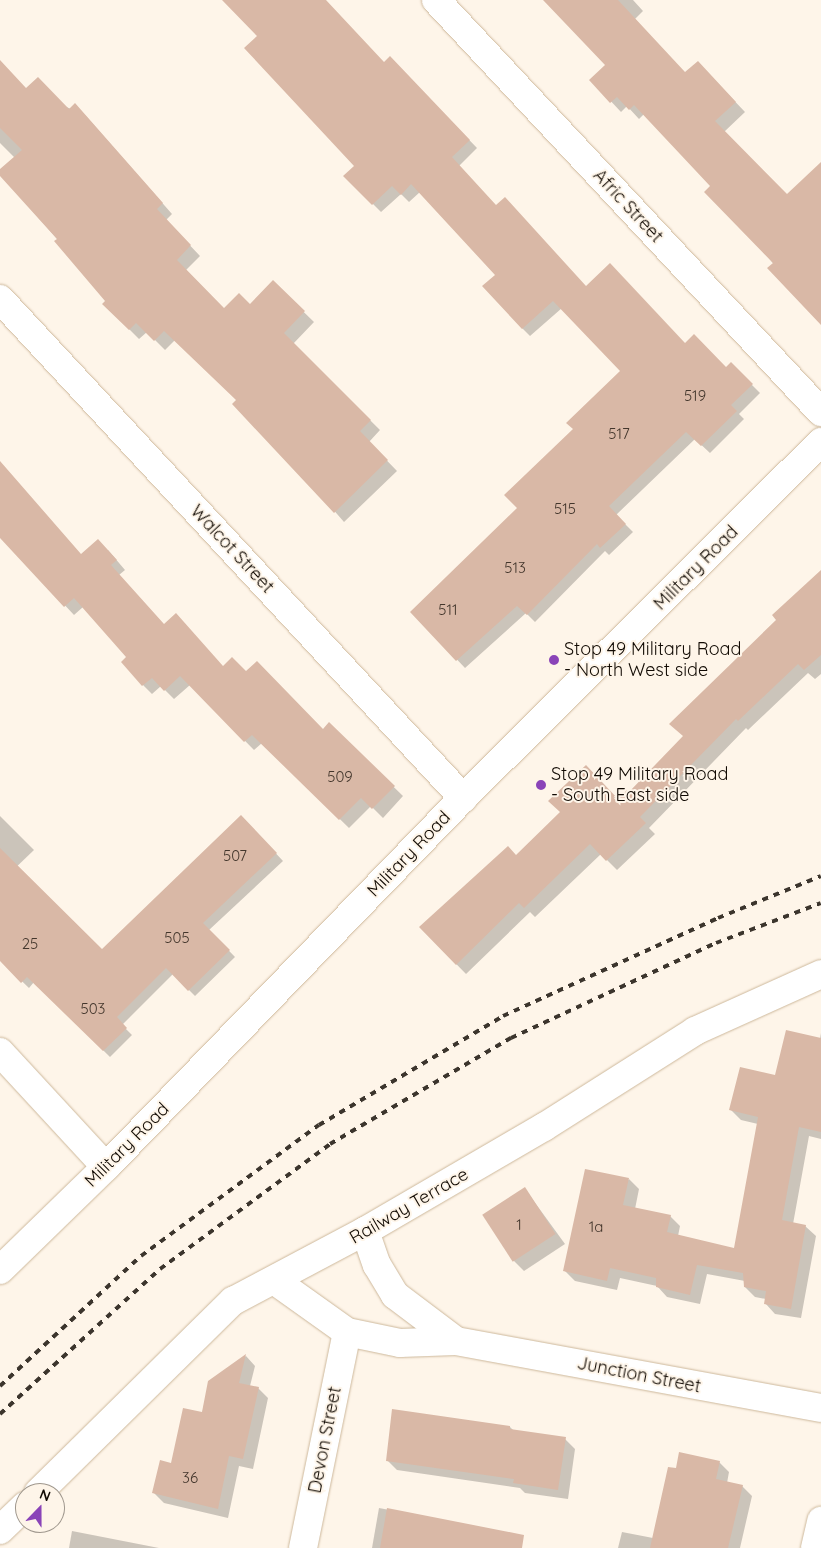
<!DOCTYPE html>
<html>
<head>
<meta charset="utf-8">
<style>
  body { margin:0 }
  #map { position:relative; width:821px; height:1548px; overflow:hidden; background:#fef5e9; font-family:Quicksand,sans-serif }
  div>[style] { position:absolute }
  [style*='--x'] { left:calc(var(--x)*1px); top:calc(var(--y)*1px); width:calc(var(--w)*1px); rotate:calc(var(--a)*1deg) }
  .shadow>* { inset:0; background:#0003 }
  .building>* { inset:0; background:#d9b8a6; transform-origin:0 0 }
  .roads { filter:drop-shadow(0 0 1px #cdb89b) drop-shadow(0 0 1px #cdb89b) }
  .minor>* { height:28px; margin:-14px; padding:0 14px; transform-origin:14px; border-radius:14px; background:#fff }
  .major>* { height:28px; margin:-14px; padding:0 14px; transform-origin:14px; border-radius:14px; background:#fff }
  .rail>* { height:4px; margin-top:-2px; transform-origin:0; background:repeating-linear-gradient(90deg,#3c352d 0 6px,transparent 0 12px) }
  .dots>* { width:14px; height:14px; translate:-50% -50%; box-sizing:border-box; border:2px solid #fef5e9; border-radius:50% }
  span { translate:-50% -50%; white-space:nowrap; text-align:center; line-height:1.15; -webkit-text-stroke:4px #fef5e9; paint-order:stroke }
  .number-label { font-size:15px; color:#43362c }
  .number-label span { -webkit-text-stroke-width:0 }
  .street-label { font-size:18px; color:#110a03 }
  .poi-label { font-size:18px; color:#110a03 }
  .left { translate:0 -50%; text-align:left }
  .north { position:absolute; left:15px; top:1483px; width:50px; height:50px; box-sizing:border-box; background:#fef5e9; border:1px solid #9f978d; border-radius:50%; rotate:22deg; font-size:14px; font-weight:700; line-height:20px; text-align:center; color:#110a03 }
  .north::after { content:''; display:block; margin:auto; width:18px; height:22px; background:#8a44b8; clip-path:polygon(50% 0,100% 100%,50% 72%,0 100%) }
</style>
</head>
<body>
<div id="map">
  <div class="shadow">
    <div style="clip-path:polygon(224px 0,321px 0,384px 64px,390px 58px,477px 148px,459px 166px,496px 207px,586px 287px,726px 369px,731px 364px,760px 393px,739px 414px,744px 419px,710px 453px,695px 439px,616px 515px,633px 532px,609px 555px,605px 551px,535px 622px,526px 613px,465px 668px,412px 612px,519px 508px,574px 430px,622px 371px,562px 308px,530px 336px,522px 328px,496px 275px,420px 192px,409px 202px,401px 194px,381px 212px,345px 176px,356px 166px,259px 36px)"></div>
    <div style="clip-path:polygon(555px 0,633px 0,643px 11px,635px 19px,685px 74px,707px 72px,745px 112px,724px 132px,787px 196px,821px 164px,821px 323px,711px 186px,644px 114px,639px 119px,627px 106px,621px 112px,591px 80px,606px 65px)"></div>
    <div style="clip-path:polygon(0 73px,27px 90px,85px 115px,172px 214px,166px 220px,200px 256px,186px 270px,224px 309px,250px 306px,273px 282px,314px 322px,293px 344px,380px 430px,369px 442px,397px 471px,344px 522px,238px 400px,175px 340px,165px 350px,147px 332px,139px 339px,104px 304px,107px 301px,58px 240px,0 174px,15px 158px,0 143px)"></div>
    <div style="clip-path:polygon(0 470px,82px 556px,108px 550px,125px 570px,119px 575px,164px 625px,223px 667px,246px 673px,323px 730px,329px 724px,403px 796px,383px 818px,371px 806px,349px 828px,262px 743px,254px 750px,190px 685px,174px 699px,161px 686px,152px 694px,143px 685px,128px 657px,83px 607px,74px 615px,0 536px)"></div>
    <div style="clip-path:polygon(821px 575px,821px 674px,815px 679px,808px 673px,748px 730px,746px 728px,649px 828px,655px 834px,617px 870px,601px 854px,535px 917px,530px 912px,466px 974px,420px 927px,517px 857px,629px 794px,684px 736px,778px 620px)"></div>
    <div style="clip-path:polygon(0 816px,34px 850px,9px 874px,0 865px)"></div>
    <div style="clip-path:polygon(241px 816px,283px 861px,209px 930px,235px 957px,195px 996px,173px 974px,122px 1025px,132px 1035px,110px 1057px,34px 982px,29px 988px,0 960px,0 898px,102px 951px)"></div>
    <div style="clip-path:polygon(821px 1033px,821px 1139px,809px 1136px,793px 1224px,805px 1226px,816px 1236px,801px 1318px,775px 1314px,765px 1303px,766px 1299px,755px 1297px,745px 1287px,745px 1281px,707px 1274px,700px 1304px,667px 1297px,657px 1286px,620px 1278px,617px 1290px,575px 1281px,565px 1271px,629px 1179px,639px 1189px,635px 1209px,670px 1216px,680px 1226px,678px 1236px,735px 1250px,758px 1124px,741px 1120px,731px 1110px,776px 1077px,820px 1039px)"></div>
    <div style="clip-path:polygon(525px 1189px,565px 1244px,524px 1271px,514px 1261px)"></div>
    <div style="clip-path:polygon(246px 1356px,255px 1366px,250px 1386px,258px 1388px,268px 1398px,253px 1469px,239px 1466px,228px 1518px,164px 1503px,154px 1493px,202px 1414px,209px 1382px)"></div>
    <div style="clip-path:polygon(510px 1427px,514px 1431px,565px 1439px,575px 1449px,568px 1499px,525px 1493px,520px 1488px,397px 1470px,387px 1460px)"></div>
    <div style="clip-path:polygon(719px 1462px,729px 1472px,727px 1483px,742px 1486px,752px 1496px,740px 1548px,618px 1548px,622px 1532px,653px 1538px,677px 1469px)"></div>
    <div style="clip-path:polygon(379px 1508px,475px 1526px,483px 1548px,372px 1548px)"></div>
    <div style="clip-path:polygon(72px 1531px,159px 1548px,69px 1548px)"></div>
  </div>
  <div class="building">
    <div style="clip-path:polygon(222px 0,326px 0,384px 62px,390px 56px,470px 140px,452px 157px,496px 205px,505px 197px,586px 286px,610px 263px,685px 343px,694px 334px,726px 367px,731px 362px,753px 384px,731px 405px,737px 411px,701px 446px,686px 432px,609px 506px,626px 524px,600px 548px,597px 544px,527px 615px,517px 606px,456px 661px,410px 612px,517px 508px,504px 495px,573px 429px,566px 423px,620px 371px,553px 301px,522px 329px,482px 286px,495px 275px,411px 184px,401px 195px,392px 186px,372px 205px,343px 176px,354px 166px,244px 48px,257px 36px)"></div>
    <div style="clip-path:polygon(543px 0,618px 0,685px 72px,698px 61px,736px 102px,715px 121px,787px 194px,821px 162px,821px 325px,767px 268px,773px 263px,704px 192px,710px 186px,634px 105px,629px 110px,617px 97px,610px 103px,589px 80px,605px 65px)"></div>
    <div style="clip-path:polygon(0 60px,26px 88px,38px 77px,69px 109px,75px 103px,163px 203px,157px 209px,191px 245px,177px 260px,224px 308px,239px 293px,250px 304px,273px 280px,305px 311px,284px 333px,371px 420px,360px 431px,388px 460px,334px 513px,232px 404px,236px 400px,164px 331px,154px 341px,136px 323px,129px 330px,102px 304px,105px 301px,54px 241px,57px 239px,0 176px,0 169px,22px 150px,0 128px)"></div>
    <div style="clip-path:polygon(0 461px,81px 554px,98px 539px,117px 560px,111px 565px,164px 624px,176px 613px,223px 666px,232px 657px,246px 671px,257px 661px,323px 729px,329px 722px,395px 786px,372px 809px,361px 798px,339px 820px,252px 735px,244px 742px,180px 676px,164px 691px,152px 678px,142px 686px,121px 662px,126px 657px,74px 598px,64px 607px,0 538px)"></div>
    <div style="clip-path:polygon(821px 570px,821px 655px,804px 670px,798px 664px,738px 721px,736px 719px,640px 817px,646px 823px,606px 861px,590px 844px,524px 908px,519px 903px,456px 965px,419px 927px,508px 846px,516px 855px,560px 812px,548px 801px,586px 765px,618px 799px,627px 790px,629px 792px,683px 736px,669px 724px,776px 620px,772px 615px)"></div>
    <div style="clip-path:polygon(241px 815px,277px 853px,203px 923px,230px 950px,188px 991px,166px 968px,117px 1017px,127px 1028px,103px 1051px,27px 977px,21px 983px,0 961px,0 848px,102px 949px)"></div>
    <div style="clip-path:polygon(786px 1030px,821px 1038px,821px 1132px,799px 1127px,782px 1220px,806px 1225px,791px 1309px,764px 1304px,766px 1291px,744px 1287px,743px 1273px,697px 1265px,690px 1295px,656px 1287px,656px 1278px,610px 1268px,607px 1281px,563px 1271px,585px 1169px,629px 1178px,623px 1205px,671px 1215px,667px 1232px,734px 1248px,758px 1117px,729px 1110px,740px 1067px,775px 1075px)"></div>
    <div style="left:525px;top:1187px;width:56px;height:51px;rotate:57deg"></div>
    <div style="clip-path:polygon(246px 1354px,239px 1383px,259px 1387px,243px 1459px,229px 1456px,218px 1509px,152px 1493px,160px 1460px,171px 1463px,183px 1408px,202px 1412px,208px 1381px)"></div>
    <div style="clip-path:polygon(392px 1409px,510px 1426px,510px 1429px,566px 1437px,558px 1490px,513px 1483px,514px 1479px,386px 1461px)"></div>
    <div style="clip-path:polygon(679px 1452px,720px 1461px,716px 1479px,743px 1485px,728px 1548px,650px 1548px,668px 1467px,676px 1468px)"></div>
    <div style="clip-path:polygon(387px 1508px,524px 1535px,522px 1548px,380px 1548px)"></div>
  </div>
  <div class="roads">
    <div class="minor">
      <div style="--x:436;--y:0;--w:564;--a:46.94"></div>
      <div style="--x:0;--y:299;--w:681;--a:47.14"></div>
      <div style="--x:0;--y:1052;--w:156;--a:47.3"></div>
      <div style="--x:365;--y:1231;--w:36;--a:71"></div>
      <div style="--x:377;--y:1265;--w:35;--a:59"></div>
      <div style="--x:395;--y:1295;--w:76;--a:37"></div>
      <div style="--x:274;--y:1280;--w:90;--a:35.5"></div>
      <div style="--x:347;--y:1332;--w:54;--a:11.7"></div>
      <div style="--x:400;--y:1343;--w:56;--a:-2"></div>
      <div style="--x:456;--y:1341;--w:371;--a:10.4"></div>
      <div style="--x:38;--y:1493;--w:274;--a:-44.6"></div>
      <div style="--x:233;--y:1301;--w:149;--a:-27.9"></div>
      <div style="--x:365;--y:1231;--w:207;--a:-30.2"></div>
      <div style="--x:544;--y:1127;--w:179;--a:-32.4"></div>
      <div style="--x:695;--y:1031;--w:138;--a:-24.3"></div>
      <div style="--x:0;--y:1530;--w:35;--a:-44"></div>
      <div style="--x:303;--y:1548;--w:220;--a:-78.5"></div>
      <div style="--x:815;--y:1548;--w:28;--a:-77"></div>
    </div>
    <div class="major">
      <div style="--x:0;--y:1270;--w:148;--a:-44.2"></div>
      <div style="--x:106;--y:1167;--w:513;--a:-45.95"></div>
      <div style="--x:463;--y:798;--w:505;--a:-44.84"></div>
    </div>
  </div>
  <div class="rail">
    <div style="--x:0;--y:1386;--w:192;--a:-42.7"></div>
    <div style="--x:141;--y:1256;--w:221;--a:-36.4"></div>
    <div style="--x:319;--y:1125;--w:214;--a:-30.6"></div>
    <div style="--x:503;--y:1016;--w:236;--a:-24.5"></div>
    <div style="--x:718;--y:918;--w:111;--a:-22.2"></div>
    <div style="--x:0;--y:1414;--w:216;--a:-42.2"></div>
    <div style="--x:160;--y:1269;--w:211;--a:-36.3"></div>
    <div style="--x:330;--y:1144;--w:210;--a:-30.4"></div>
    <div style="--x:511;--y:1038;--w:226;--a:-24.9"></div>
    <div style="--x:716;--y:943;--w:112;--a:-20.9"></div>
  </div>
  <div class="dots">
    <div style="left:554px;top:660px;background:#8a44b8"></div>
    <div style="left:541px;top:785px;background:#8a44b8"></div>
  </div>
  <div class="number-label">
    <span style="left:695px;top:396px">519</span>
    <span style="left:619px;top:434px">517</span>
    <span style="left:565px;top:509px">515</span>
    <span style="left:515px;top:568px">513</span>
    <span style="left:448px;top:610px">511</span>
    <span style="left:340px;top:777px">509</span>
    <span style="left:235px;top:856px">507</span>
    <span style="left:177px;top:938px">505</span>
    <span style="left:30px;top:944px">25</span>
    <span style="left:93px;top:1009px">503</span>
    <span style="left:519px;top:1225px">1</span>
    <span style="left:596px;top:1227px">1a</span>
    <span style="left:190px;top:1478px">36</span>
  </div>
  <div class="street-label">
    <span style="left:628px;top:206px;rotate:47deg">Afric Street</span>
    <span style="left:232px;top:549px;rotate:47deg">Walcot Street</span>
    <span style="left:696px;top:568px;rotate:-45deg">Military Road</span>
    <span style="left:409px;top:854px;rotate:-46deg">Military Road</span>
    <span style="left:127px;top:1145px;rotate:-45deg">Military Road</span>
    <span style="left:409px;top:1206px;rotate:-30deg">Railway Terrace</span>
    <span style="left:639px;top:1375px;rotate:11deg">Junction Street</span>
    <span style="left:325px;top:1440px;rotate:-79deg">Devon Street</span>
  </div>
  <div class="poi-label">
    <span class="left" style="left:564px;top:660px">Stop 49 Military Road<br>- North West side</span>
    <span class="left" style="left:551px;top:785px">Stop 49 Military Road<br>- South East side</span>
  </div>
  <div class="north">N</div>
</div>
</body>
</html>
